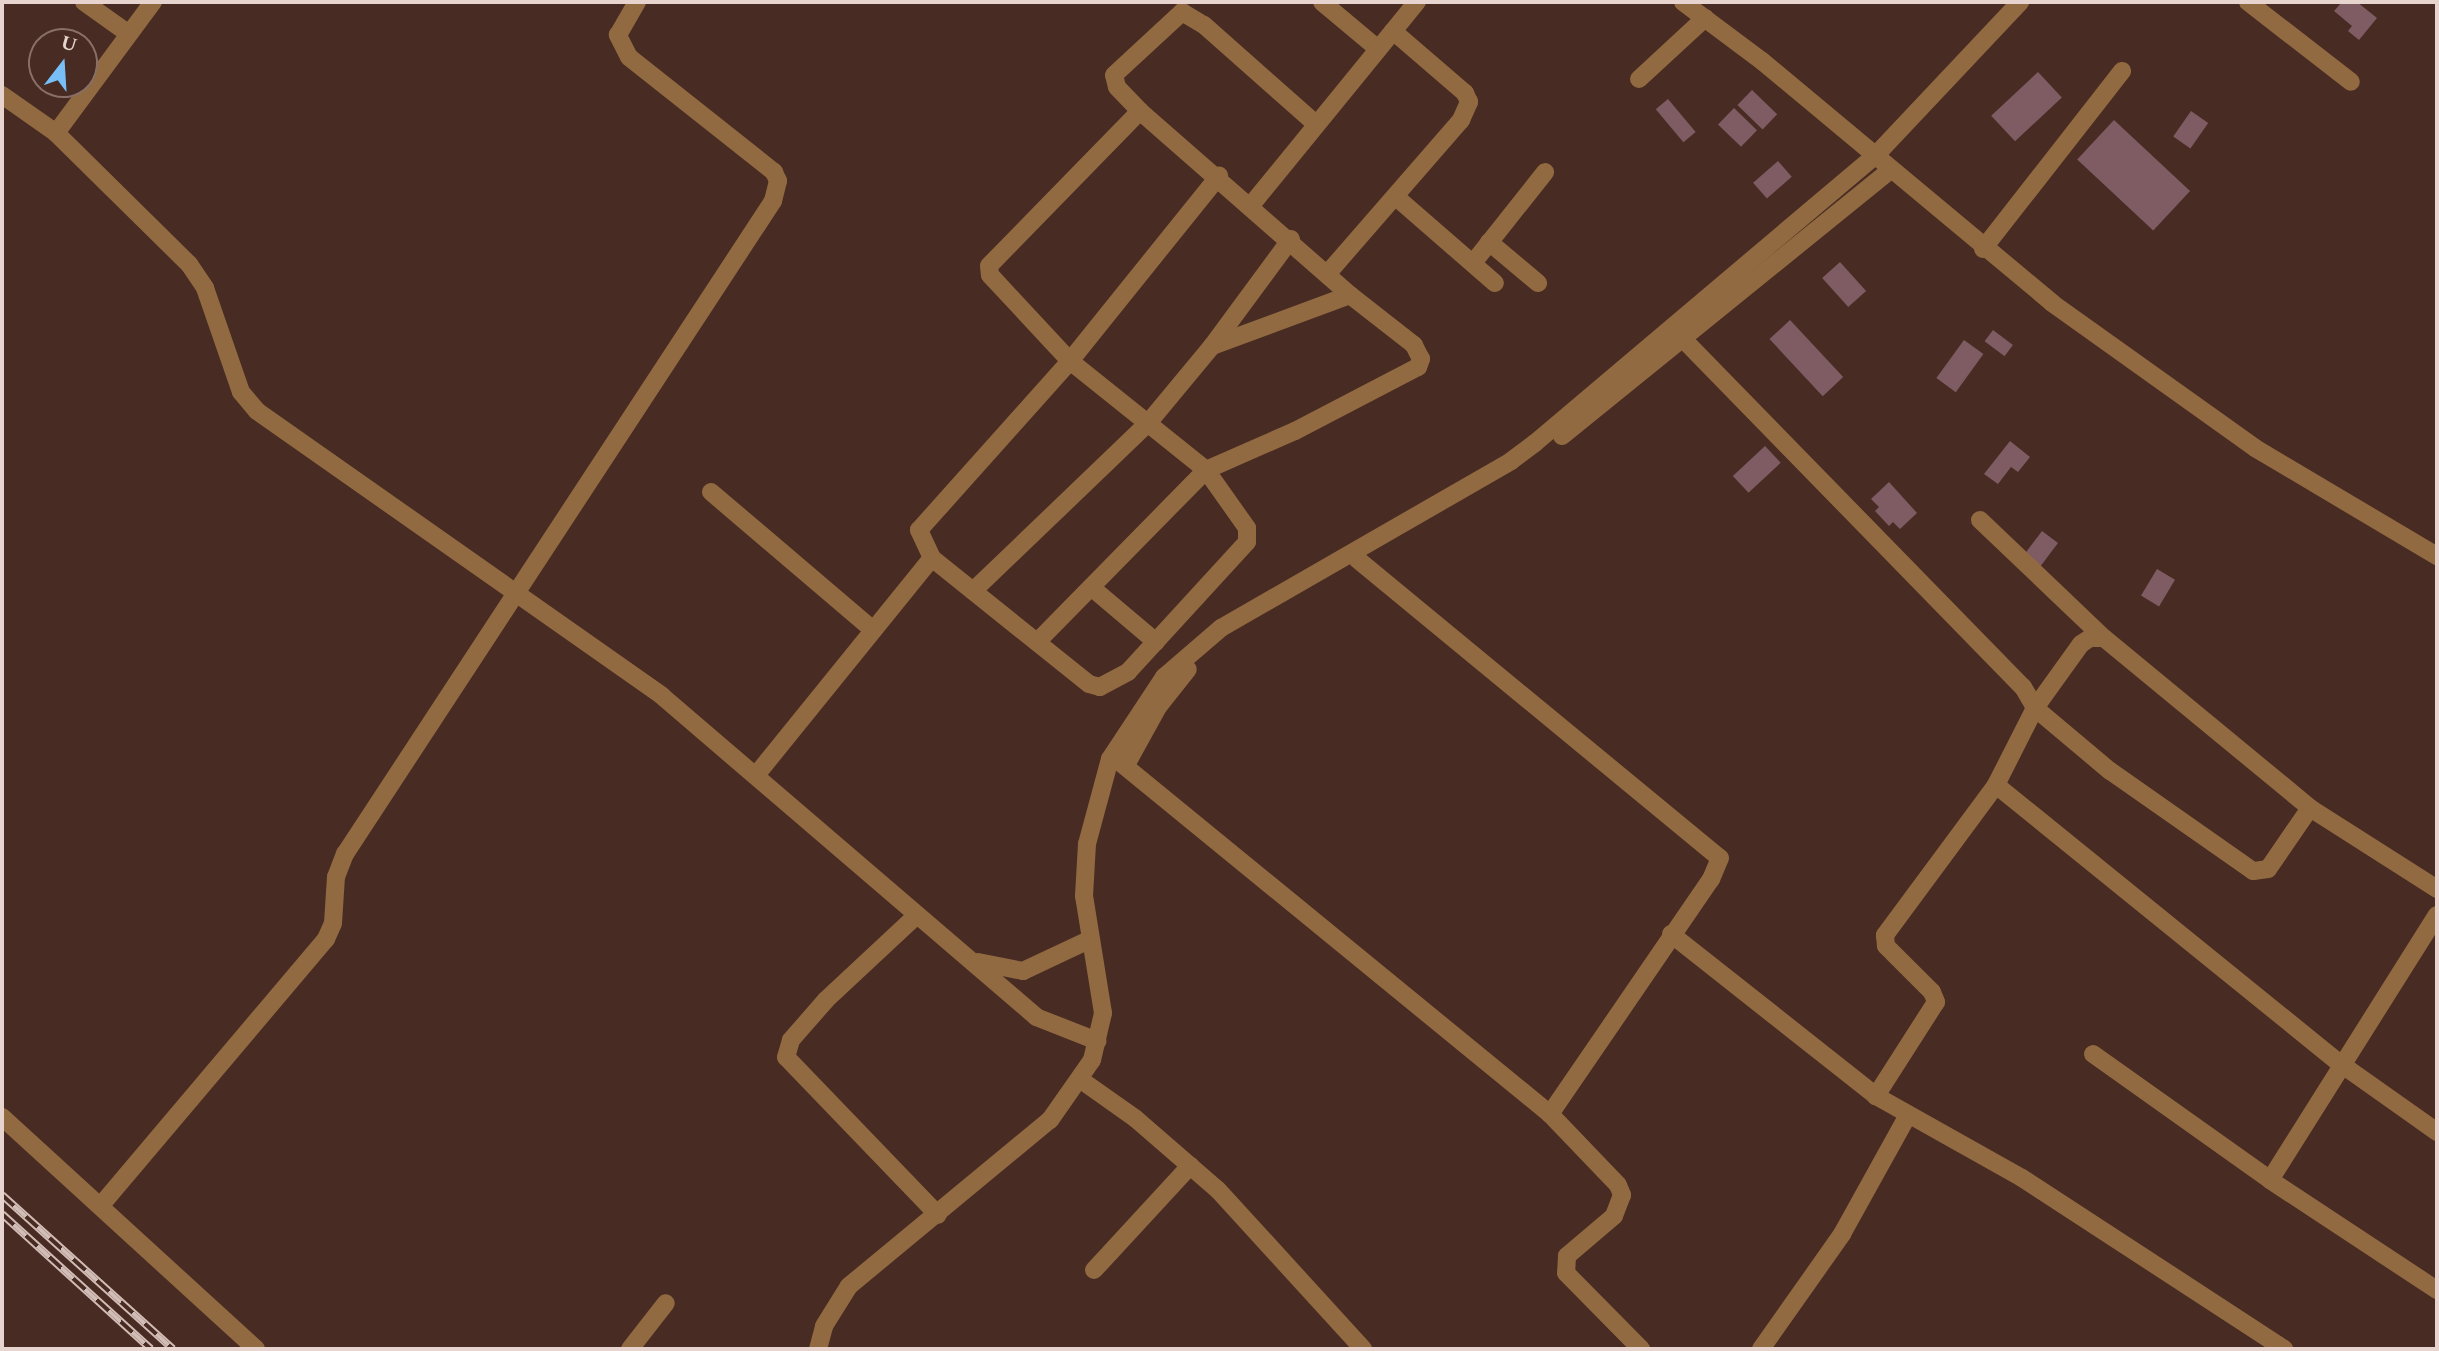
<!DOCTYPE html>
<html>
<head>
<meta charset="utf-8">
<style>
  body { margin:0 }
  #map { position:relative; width:2439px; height:1351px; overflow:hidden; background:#482b22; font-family:Spectral,serif }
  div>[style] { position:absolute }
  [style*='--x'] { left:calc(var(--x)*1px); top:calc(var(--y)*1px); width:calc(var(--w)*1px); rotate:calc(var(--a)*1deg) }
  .building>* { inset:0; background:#7f5c63; transform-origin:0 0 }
  .minor>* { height:18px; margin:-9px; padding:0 9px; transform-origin:9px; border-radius:9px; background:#916a41 }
  .rail>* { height:8px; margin-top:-4px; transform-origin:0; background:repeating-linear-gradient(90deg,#482b22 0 16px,#d2bcb6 0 32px); box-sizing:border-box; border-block:2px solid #d2bcb6 }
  span { translate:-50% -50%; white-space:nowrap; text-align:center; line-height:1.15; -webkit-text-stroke:7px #482b22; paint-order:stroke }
  .frame { position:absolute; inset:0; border:4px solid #e8d4ce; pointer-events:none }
  .north { position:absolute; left:28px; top:28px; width:70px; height:70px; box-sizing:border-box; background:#482b22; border:2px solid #886f67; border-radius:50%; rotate:17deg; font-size:19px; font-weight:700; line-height:28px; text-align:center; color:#e8d4ce }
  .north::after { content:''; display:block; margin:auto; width:24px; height:32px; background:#78bff7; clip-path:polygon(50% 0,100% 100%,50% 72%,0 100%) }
</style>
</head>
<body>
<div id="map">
  <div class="building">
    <div style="clip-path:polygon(2342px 2px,2357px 2px,2377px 18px,2359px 40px,2348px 31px,2352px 26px,2334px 11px)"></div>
    <div style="left:2038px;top:72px;width:35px;height:64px;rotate:47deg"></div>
    <div style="left:1752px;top:90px;width:35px;height:21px;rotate:44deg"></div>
    <div style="left:1668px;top:99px;width:43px;height:16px;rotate:50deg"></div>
    <div style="left:1734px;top:108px;width:32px;height:23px;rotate:44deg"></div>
    <div style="left:2191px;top:111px;width:21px;height:31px;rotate:35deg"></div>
    <div style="left:2114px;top:120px;width:104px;height:54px;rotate:43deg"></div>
    <div style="left:1778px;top:161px;width:21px;height:33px;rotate:49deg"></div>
    <div style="left:1840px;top:262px;width:39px;height:24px;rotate:48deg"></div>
    <div style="left:1790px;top:320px;width:78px;height:28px;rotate:47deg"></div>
    <div style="left:1993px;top:330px;width:25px;height:14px;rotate:37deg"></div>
    <div style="left:1964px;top:340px;width:24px;height:47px;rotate:36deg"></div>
    <div style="clip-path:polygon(2010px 441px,2030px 457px,2018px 472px,2011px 467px,1998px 484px,1984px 474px)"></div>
    <div style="left:1765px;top:446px;width:23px;height:44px;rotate:47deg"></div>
    <div style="clip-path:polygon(1889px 482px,1917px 513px,1900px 529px,1893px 522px,1889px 526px,1875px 511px,1879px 507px,1871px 499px)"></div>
    <div style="left:2042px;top:531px;width:20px;height:29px;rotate:37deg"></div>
    <div style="left:2157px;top:569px;width:21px;height:31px;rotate:31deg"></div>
  </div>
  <div class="minor">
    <div style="--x:84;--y:2;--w:55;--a:35.4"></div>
    <div style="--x:1322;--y:2;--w:73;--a:40"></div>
    <div style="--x:1683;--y:2;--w:99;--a:36.8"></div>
    <div style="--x:1762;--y:61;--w:378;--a:39.8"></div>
    <div style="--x:2052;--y:303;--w:249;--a:35.5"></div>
    <div style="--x:2255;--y:448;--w:212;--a:30.7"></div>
    <div style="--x:2248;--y:2;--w:130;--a:37.8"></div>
    <div style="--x:1639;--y:79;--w:90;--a:-42.7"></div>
    <div style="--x:2;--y:95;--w:66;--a:35.1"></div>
    <div style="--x:56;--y:133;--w:187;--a:44.6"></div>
    <div style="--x:189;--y:264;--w:29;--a:56"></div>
    <div style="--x:205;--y:288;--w:110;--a:70.9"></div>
    <div style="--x:241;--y:392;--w:25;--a:50"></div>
    <div style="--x:257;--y:411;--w:495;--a:35.1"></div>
    <div style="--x:662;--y:696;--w:493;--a:40.6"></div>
    <div style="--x:1036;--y:1017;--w:66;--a:21.5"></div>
    <div style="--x:1140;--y:111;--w:216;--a:134.3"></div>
    <div style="--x:989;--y:266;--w:9;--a:84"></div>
    <div style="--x:990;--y:275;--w:117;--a:47.1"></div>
    <div style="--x:1070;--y:361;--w:238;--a:-51.2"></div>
    <div style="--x:56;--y:133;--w:163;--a:-53.5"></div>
    <div style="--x:1396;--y:197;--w:131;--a:41"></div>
    <div style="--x:1252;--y:204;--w:261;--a:-50.8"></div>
    <div style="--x:1489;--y:242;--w:64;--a:39.9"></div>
    <div style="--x:1983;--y:249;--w:226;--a:-52"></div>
    <div style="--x:1473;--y:263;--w:116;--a:-51.6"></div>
    <div style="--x:1328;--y:273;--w:203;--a:-49"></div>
    <div style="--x:1461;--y:120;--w:20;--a:-66"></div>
    <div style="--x:1469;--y:102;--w:10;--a:-114"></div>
    <div style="--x:1465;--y:93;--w:95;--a:-139.3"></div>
    <div style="--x:1684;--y:340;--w:485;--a:45.7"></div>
    <div style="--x:2023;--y:687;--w:24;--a:60"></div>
    <div style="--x:2035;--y:708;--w:86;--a:116.9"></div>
    <div style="--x:1996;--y:785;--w:187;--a:126.5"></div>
    <div style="--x:1885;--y:935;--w:11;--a:85"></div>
    <div style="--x:1886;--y:946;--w:65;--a:45"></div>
    <div style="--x:1932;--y:992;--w:11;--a:68"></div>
    <div style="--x:1936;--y:1002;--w:112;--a:122.6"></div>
    <div style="--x:1212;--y:346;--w:147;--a:-20.3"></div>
    <div style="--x:1070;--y:361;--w:174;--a:38.7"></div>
    <div style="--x:1206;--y:470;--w:71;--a:54.7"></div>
    <div style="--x:1247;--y:528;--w:14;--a:90"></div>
    <div style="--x:1247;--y:542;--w:176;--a:132.5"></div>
    <div style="--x:1128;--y:672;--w:32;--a:152"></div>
    <div style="--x:1100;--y:687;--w:11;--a:-165"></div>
    <div style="--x:1089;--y:684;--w:201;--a:-141.3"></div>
    <div style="--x:932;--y:558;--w:31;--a:-115"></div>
    <div style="--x:919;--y:530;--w:227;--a:-48.2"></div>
    <div style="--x:1562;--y:436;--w:423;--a:-39"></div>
    <div style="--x:711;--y:492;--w:213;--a:40.4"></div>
    <div style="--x:1980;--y:520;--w:171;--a:43.6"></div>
    <div style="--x:1357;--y:559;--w:470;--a:39.5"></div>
    <div style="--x:1720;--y:858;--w:23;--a:113"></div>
    <div style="--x:1711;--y:879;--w:285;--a:124.4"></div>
    <div style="--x:1091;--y:587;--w:85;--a:40.2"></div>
    <div style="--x:973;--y:591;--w:244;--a:-43.8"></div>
    <div style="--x:1149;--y:422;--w:99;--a:-50.3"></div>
    <div style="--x:1212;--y:346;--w:133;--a:-53.6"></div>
    <div style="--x:1037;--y:642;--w:241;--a:-45.5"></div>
    <div style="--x:1206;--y:470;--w:97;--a:-23.7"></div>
    <div style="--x:1295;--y:431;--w:139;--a:-27.5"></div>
    <div style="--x:1418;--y:367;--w:9;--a:-69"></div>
    <div style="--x:1421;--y:359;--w:16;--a:-117"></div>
    <div style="--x:1414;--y:345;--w:81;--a:-142"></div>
    <div style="--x:1350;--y:295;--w:279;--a:-138.8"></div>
    <div style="--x:1140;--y:111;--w:33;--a:-134"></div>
    <div style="--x:1117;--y:87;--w:12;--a:-104"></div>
    <div style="--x:1114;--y:75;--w:93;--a:-42.8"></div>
    <div style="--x:1182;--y:12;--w:26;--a:31"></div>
    <div style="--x:1204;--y:25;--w:149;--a:41.5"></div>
    <div style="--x:1116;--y:759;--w:561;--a:39.28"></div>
    <div style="--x:1550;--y:1114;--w:98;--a:46.2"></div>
    <div style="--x:1618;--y:1185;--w:11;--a:68"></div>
    <div style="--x:1622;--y:1195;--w:22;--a:111"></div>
    <div style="--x:1614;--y:1216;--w:62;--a:139.6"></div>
    <div style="--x:1567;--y:1256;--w:17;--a:93"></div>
    <div style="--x:1566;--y:1273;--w:107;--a:45.4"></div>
    <div style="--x:1126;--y:765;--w:66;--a:-61.1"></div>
    <div style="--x:1158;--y:707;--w:48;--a:-51.7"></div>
    <div style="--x:757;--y:774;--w:278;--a:-51"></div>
    <div style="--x:1996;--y:785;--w:444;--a:39"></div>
    <div style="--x:2341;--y:1064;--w:118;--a:35.3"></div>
    <div style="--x:2310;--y:808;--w:74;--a:124.5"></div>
    <div style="--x:2268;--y:869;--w:15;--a:172"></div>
    <div style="--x:2253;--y:871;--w:174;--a:-145"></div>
    <div style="--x:2110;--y:771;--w:98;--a:-140"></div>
    <div style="--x:2035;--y:708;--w:79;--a:-54.3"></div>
    <div style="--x:2081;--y:644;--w:11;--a:-34"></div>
    <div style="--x:2090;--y:638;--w:14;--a:0"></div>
    <div style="--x:2104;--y:638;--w:267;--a:39.5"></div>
    <div style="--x:2310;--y:808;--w:151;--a:32.5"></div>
    <div style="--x:917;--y:915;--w:125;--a:137"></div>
    <div style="--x:826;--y:1000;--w:53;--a:131.2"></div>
    <div style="--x:791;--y:1040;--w:18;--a:106"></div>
    <div style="--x:786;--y:1057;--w:219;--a:46.1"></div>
    <div style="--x:1671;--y:934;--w:261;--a:38.3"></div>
    <div style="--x:1876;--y:1096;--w:167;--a:29.3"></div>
    <div style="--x:2022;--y:1178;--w:313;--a:33.1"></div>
    <div style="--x:978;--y:962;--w:46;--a:11.3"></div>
    <div style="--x:1023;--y:971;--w:73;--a:-25.2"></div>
    <div style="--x:2093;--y:1054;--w:217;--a:35.4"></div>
    <div style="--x:2270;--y:1180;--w:200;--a:33.4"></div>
    <div style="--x:1081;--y:1080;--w:67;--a:35.3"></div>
    <div style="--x:1136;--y:1119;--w:108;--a:40.9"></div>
    <div style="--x:1218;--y:1190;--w:215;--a:47.6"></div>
    <div style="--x:2;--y:1117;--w:344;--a:42.4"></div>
    <div style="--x:2270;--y:1180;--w:313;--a:-57.8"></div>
    <div style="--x:102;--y:1204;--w:347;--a:-49.8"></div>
    <div style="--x:326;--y:939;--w:17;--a:-66"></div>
    <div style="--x:333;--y:923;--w:46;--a:-86.3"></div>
    <div style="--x:336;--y:877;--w:25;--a:-69"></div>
    <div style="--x:345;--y:854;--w:781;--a:-56.76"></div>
    <div style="--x:773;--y:201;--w:21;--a:-76"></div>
    <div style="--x:778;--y:181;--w:10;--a:-114"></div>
    <div style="--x:774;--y:172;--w:185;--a:-141.6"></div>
    <div style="--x:629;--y:57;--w:25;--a:-117"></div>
    <div style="--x:618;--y:35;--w:38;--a:-60"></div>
    <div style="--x:1094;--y:1270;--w:142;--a:-47.3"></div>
    <div style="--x:630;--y:1349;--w:58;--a:-52"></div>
    <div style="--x:818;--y:1349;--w:24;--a:-75"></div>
    <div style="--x:824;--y:1326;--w:47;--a:-58"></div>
    <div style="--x:849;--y:1286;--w:261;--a:-39.6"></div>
    <div style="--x:1050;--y:1120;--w:73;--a:-55"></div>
    <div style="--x:1092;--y:1060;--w:48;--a:-76.8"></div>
    <div style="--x:1103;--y:1013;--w:119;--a:-99.2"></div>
    <div style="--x:1084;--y:896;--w:52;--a:-86.7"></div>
    <div style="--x:1087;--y:844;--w:88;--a:-74.9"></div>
    <div style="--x:1110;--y:759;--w:98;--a:-56.6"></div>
    <div style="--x:1164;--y:677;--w:75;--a:-40.7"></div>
    <div style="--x:1221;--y:628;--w:335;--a:-29.9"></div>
    <div style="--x:1511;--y:461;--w:30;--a:-37"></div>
    <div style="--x:1535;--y:443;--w:445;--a:-40.2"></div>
    <div style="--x:1875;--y:156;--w:212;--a:-46.7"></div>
    <div style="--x:1761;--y:1349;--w:141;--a:-54.8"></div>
    <div style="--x:1842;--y:1234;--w:136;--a:-61"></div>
  </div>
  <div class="rail">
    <div style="--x:2;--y:1195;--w:230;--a:42"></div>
    <div style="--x:2;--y:1214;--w:201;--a:42.2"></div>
  </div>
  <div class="frame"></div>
  <div class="north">U</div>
</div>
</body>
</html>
